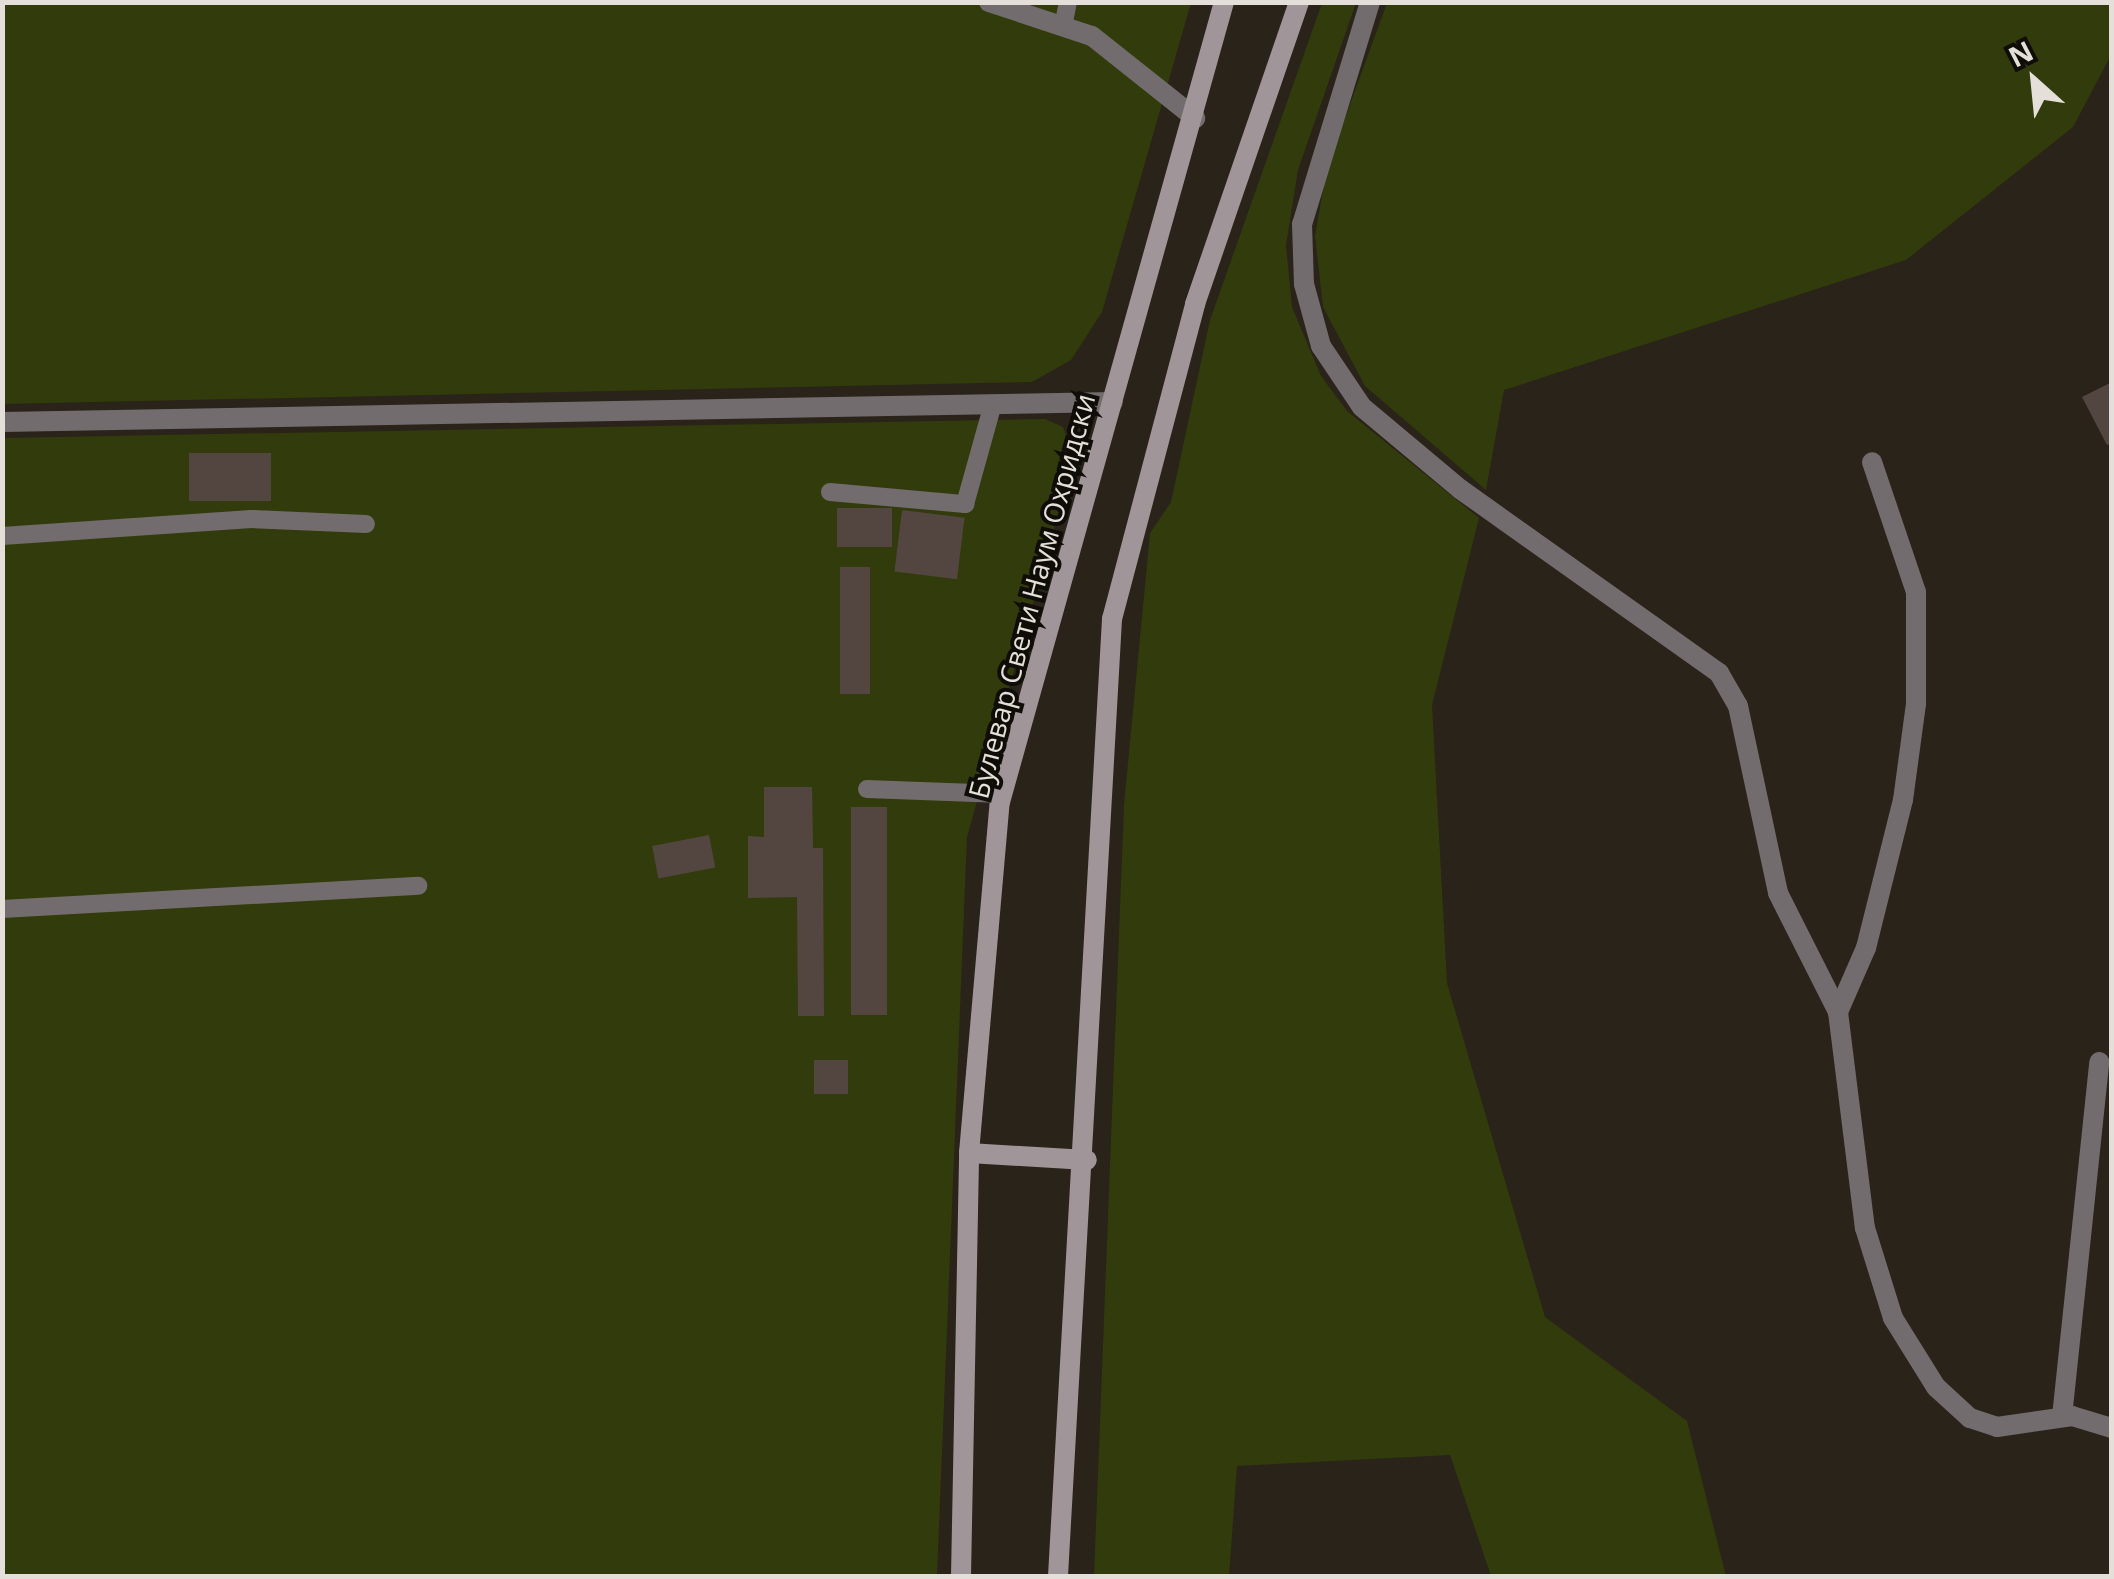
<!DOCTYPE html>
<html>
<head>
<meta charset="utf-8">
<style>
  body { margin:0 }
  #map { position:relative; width:2114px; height:1579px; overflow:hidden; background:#292319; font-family:"Open Sans",sans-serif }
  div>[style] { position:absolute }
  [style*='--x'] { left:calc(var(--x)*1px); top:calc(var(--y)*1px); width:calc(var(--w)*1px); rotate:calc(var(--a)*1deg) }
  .green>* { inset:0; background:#323b0b }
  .building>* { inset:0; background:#534640; transform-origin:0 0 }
  .lane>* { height:18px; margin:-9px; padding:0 9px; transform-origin:9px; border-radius:9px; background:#736c6e }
  .street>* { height:20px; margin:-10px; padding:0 10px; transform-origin:10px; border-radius:10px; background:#736c6e }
  .secondary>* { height:20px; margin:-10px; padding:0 10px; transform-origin:10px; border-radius:10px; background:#a09598 }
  span { translate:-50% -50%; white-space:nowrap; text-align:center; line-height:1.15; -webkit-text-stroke:8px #100d08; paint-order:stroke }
  .street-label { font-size:28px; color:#e4e0d9 }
  .frame { position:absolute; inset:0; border:5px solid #e4e0d9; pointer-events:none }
  .north { position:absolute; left:1984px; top:30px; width:100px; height:100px; -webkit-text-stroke:8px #100d08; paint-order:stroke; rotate:333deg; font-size:28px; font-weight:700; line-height:40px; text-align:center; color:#e4e0d9 }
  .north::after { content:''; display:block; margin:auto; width:35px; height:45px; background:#e4e0d9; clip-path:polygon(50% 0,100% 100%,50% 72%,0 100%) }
</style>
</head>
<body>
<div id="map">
  <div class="green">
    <div style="clip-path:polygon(2px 3px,1191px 3px,1102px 312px,1071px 360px,1032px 382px,3px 404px)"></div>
    <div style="clip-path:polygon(1322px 3px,1356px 3px,1298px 170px,1286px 245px,1292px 307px,1321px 376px,1347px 411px,1479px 518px,1432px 705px,1447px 983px,1545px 1317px,1687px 1421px,1726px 1576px,1491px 1576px,1450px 1455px,1237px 1466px,1229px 1576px,1094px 1576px,1124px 805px,1150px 533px,1171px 502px,1210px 320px)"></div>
    <div style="clip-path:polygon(1387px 3px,2111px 3px,2111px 55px,2073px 127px,1906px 260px,1504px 390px,1486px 490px,1365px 386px,1323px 307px,1315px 236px,1327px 167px)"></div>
    <div style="clip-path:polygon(1045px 419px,1063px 427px,1074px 457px,967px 837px,937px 1576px,3px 1576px,2px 438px)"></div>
  </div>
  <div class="building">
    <div style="clip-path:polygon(2112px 382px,2112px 443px,2107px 445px,2082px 397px)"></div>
    <div style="left:189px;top:453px;width:82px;height:48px"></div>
    <div style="left:837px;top:508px;width:55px;height:39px"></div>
    <div style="left:902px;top:510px;width:63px;height:62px;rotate:7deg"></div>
    <div style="left:840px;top:567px;width:30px;height:127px"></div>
    <div style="clip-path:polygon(764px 787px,812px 787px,813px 848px,823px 848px,824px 1016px,798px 1016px,797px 897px,748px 898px,748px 836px,764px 837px)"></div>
    <div style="left:851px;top:807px;width:36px;height:208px"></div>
    <div style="left:709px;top:835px;width:33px;height:58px;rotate:79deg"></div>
    <div style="left:814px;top:1060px;width:34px;height:34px"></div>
  </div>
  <div class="lane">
    <div style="--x:1064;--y:22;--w:20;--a:-79"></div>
    <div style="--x:830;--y:492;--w:136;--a:5.1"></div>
    <div style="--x:965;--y:504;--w:104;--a:-74.4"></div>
    <div style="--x:2;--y:536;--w:250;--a:-3.9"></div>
    <div style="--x:251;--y:519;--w:115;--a:2.5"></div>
    <div style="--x:867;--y:789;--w:135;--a:2.1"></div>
    <div style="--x:2;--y:909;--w:417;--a:-3.2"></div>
  </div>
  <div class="street">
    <div style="--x:989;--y:2;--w:108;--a:18.3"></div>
    <div style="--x:1092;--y:36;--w:132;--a:38.5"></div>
    <div style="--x:1370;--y:2;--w:232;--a:107"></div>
    <div style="--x:1302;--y:224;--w:60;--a:88.1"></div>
    <div style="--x:1304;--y:284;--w:64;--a:74.7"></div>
    <div style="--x:1321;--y:346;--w:73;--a:56.1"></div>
    <div style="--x:1362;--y:407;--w:128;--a:39.9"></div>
    <div style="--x:1460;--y:489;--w:318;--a:35.4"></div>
    <div style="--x:1719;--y:673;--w:38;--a:60"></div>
    <div style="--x:1738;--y:706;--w:191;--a:77.9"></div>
    <div style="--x:1778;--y:893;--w:133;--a:63.2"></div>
    <div style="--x:1838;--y:1012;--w:218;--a:82.9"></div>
    <div style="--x:1865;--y:1228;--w:94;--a:72.7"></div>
    <div style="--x:1893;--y:1318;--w:81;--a:58.1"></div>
    <div style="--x:1936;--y:1387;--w:46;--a:42.4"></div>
    <div style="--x:1970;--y:1418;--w:28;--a:18"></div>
    <div style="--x:1997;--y:1427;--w:76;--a:-8.3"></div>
    <div style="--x:2072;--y:1416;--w:42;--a:16.7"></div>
    <div style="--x:2;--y:422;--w:1111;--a:-1.03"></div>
    <div style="--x:1838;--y:1012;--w:70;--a:-66.4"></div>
    <div style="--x:1866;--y:948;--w:153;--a:-76"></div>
    <div style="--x:1903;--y:800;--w:97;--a:-82.3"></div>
    <div style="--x:1916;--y:704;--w:112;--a:-90"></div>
    <div style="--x:1916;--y:592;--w:137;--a:-108.7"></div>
    <div style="--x:2062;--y:1417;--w:357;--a:-84"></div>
  </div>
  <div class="secondary">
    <div style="--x:969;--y:1153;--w:118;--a:3.4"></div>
    <div style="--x:961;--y:1576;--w:423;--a:-88.9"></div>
    <div style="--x:969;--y:1153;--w:352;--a:-85"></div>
    <div style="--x:1000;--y:802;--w:831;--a:-74.36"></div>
    <div style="--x:1058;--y:1576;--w:959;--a:-86.77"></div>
    <div style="--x:1112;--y:619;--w:326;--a:-75.2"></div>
    <div style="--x:1195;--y:304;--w:319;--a:-71"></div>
  </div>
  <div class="street-label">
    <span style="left:1031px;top:596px;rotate:-75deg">Булевар Свети Наум Охридски</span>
  </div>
  <div class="frame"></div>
  <div class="north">N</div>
</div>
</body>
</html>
